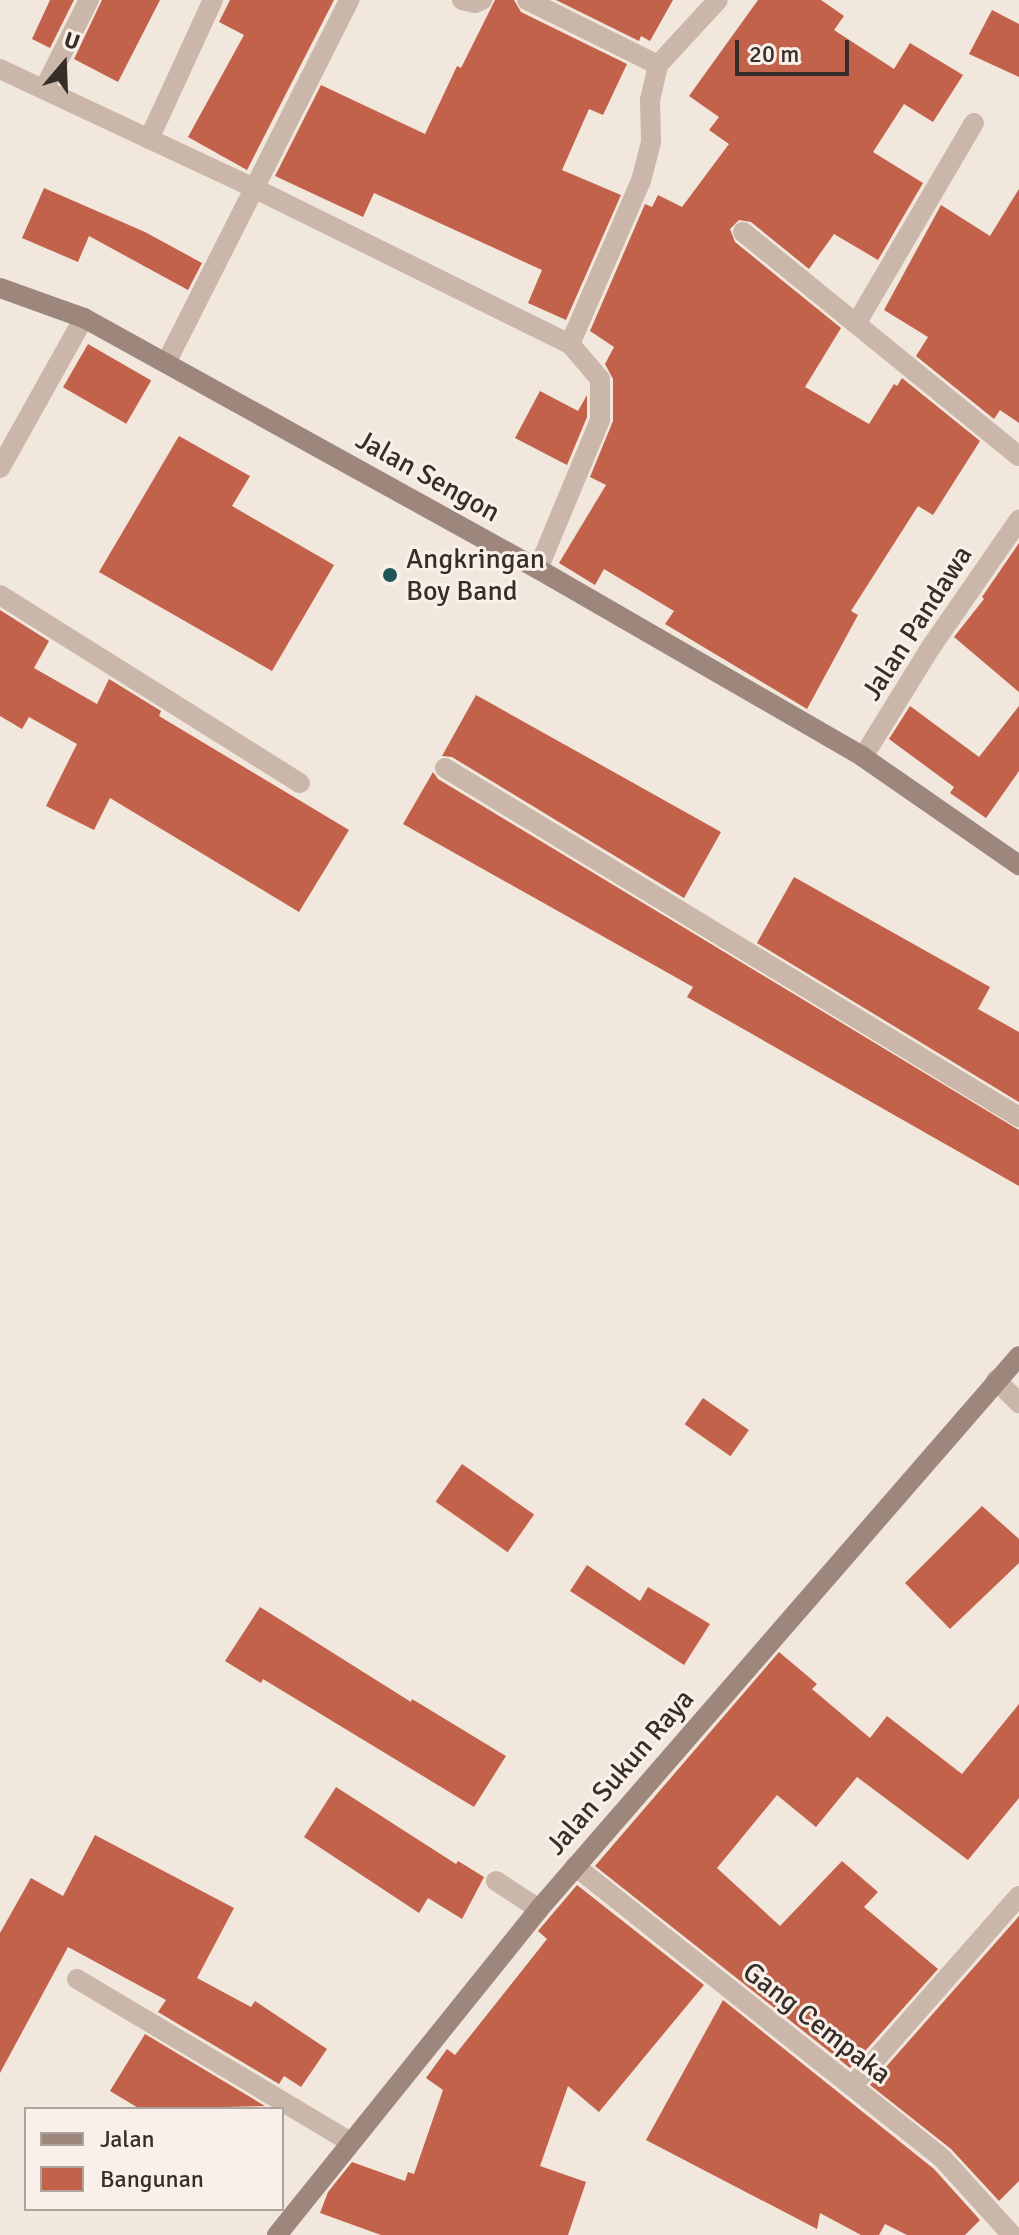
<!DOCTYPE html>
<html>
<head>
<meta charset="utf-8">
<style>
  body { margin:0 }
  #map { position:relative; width:1019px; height:2235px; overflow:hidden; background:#f2e7dd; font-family:Signika,sans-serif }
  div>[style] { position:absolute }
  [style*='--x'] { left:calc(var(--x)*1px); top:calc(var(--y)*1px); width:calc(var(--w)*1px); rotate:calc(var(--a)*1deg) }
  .building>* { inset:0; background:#c2624a; transform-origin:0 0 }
  .lane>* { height:20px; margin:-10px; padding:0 10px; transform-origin:10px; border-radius:10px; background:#cab7a9 }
  .street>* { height:20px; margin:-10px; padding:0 10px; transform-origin:10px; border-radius:10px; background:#cab7a9 }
  .secondary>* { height:20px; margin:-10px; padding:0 10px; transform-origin:10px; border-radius:10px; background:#9d867b }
  .dots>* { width:22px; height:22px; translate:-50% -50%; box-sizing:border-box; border:4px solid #f9f1e9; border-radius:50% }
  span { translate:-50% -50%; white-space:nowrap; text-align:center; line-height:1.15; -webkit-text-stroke:6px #f9f1e9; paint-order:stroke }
  .street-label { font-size:28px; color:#372d29 }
  .poi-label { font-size:28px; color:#372d29 }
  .left { translate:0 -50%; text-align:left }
  .legend { position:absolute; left:24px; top:2107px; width:260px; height:104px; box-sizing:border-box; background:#f9f1e9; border:2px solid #aba39c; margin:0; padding:10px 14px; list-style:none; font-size:24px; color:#372d29 }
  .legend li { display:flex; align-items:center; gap:16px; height:40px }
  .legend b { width:40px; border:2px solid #aba39c }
  .north { position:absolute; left:24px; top:24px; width:80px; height:80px; -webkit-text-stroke:6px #f9f1e9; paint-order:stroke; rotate:19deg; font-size:22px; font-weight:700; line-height:32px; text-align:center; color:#372d29 }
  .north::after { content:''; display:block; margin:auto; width:28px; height:36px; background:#372d29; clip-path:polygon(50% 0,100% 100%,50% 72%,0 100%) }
  .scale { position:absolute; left:735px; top:40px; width:114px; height:36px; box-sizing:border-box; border:4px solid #372d29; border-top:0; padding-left:10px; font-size:24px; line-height:28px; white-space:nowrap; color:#372d29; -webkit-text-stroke:6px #f9f1e9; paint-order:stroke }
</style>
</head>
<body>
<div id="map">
  <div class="building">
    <div style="clip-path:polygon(50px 0,74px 0,50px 48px,32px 39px)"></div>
    <div style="clip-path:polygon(102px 0,160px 0,118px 82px,74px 59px)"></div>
    <div style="clip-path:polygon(230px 0,334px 0,247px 170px,188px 137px,244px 35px,219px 22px)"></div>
    <div style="clip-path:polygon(495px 0,514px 0,521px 12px,627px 64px,603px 115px,589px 109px,562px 170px,621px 195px,566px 320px,528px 303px,542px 270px,374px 193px,363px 217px,275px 176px,321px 85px,425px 134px,457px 66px,461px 68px)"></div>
    <div style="clip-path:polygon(556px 0,673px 0,650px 41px,641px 36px,639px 41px)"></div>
    <div style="clip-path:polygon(758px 0,821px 0,844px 16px,834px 30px,894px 69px,910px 43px,963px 75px,933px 122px,904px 104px,873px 152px,923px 183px,878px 260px,834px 234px,809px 269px,751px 222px,739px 220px,730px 229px,735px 242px,841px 328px,805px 387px,869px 424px,894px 384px,897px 386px,902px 378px,980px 441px,933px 515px,918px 506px,851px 611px,858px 615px,807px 709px,665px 624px,674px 611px,604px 569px,595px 585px,559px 563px,606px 485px,590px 477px,613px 421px,613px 379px,605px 364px,614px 347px,590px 331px,645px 204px,652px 207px,658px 195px,682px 207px,729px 144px,709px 130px,719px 117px,689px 96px)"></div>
    <div style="clip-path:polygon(992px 10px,1019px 24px,1019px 77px,969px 54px)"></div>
    <div style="clip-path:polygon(44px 188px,145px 232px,202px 263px,188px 290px,89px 236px,78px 262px,22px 238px)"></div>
    <div style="clip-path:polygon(1019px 189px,1019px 423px,1000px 410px,994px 419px,916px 356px,928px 337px,884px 310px,941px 205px,990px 236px)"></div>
    <div style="left:88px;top:344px;width:73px;height:50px;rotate:30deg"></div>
    <div style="clip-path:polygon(540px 391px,578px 411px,587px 395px,587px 417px,567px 465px,515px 438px)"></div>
    <div style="clip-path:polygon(179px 436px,250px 476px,232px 506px,334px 565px,272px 671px,99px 572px)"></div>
    <div style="clip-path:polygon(1019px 543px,1019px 692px,954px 637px,984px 599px,982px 597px)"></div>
    <div style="clip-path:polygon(0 610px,49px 641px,34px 668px,97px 704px,109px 679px,161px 711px,159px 716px,349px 830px,299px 912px,110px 798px,94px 830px,46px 806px,77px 744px,29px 717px,22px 729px,0 716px)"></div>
    <div style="clip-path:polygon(476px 695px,721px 832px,684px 898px,452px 757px,442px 756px)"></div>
    <div style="clip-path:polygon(910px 706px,979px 757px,1019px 706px,1019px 771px,986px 818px,950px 793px,954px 787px,889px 739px)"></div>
    <div style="clip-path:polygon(433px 772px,438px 779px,1019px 1130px,1019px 1186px,687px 997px,693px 987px,403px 824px)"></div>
    <div style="clip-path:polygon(794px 877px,990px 987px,978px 1009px,1019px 1032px,1019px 1102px,757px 943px)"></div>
    <div style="left:703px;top:1398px;width:56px;height:32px;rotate:35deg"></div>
    <div style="left:462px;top:1464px;width:88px;height:46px;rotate:35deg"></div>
    <div style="clip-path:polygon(982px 1506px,1019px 1539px,1019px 1563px,950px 1629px,905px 1583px)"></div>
    <div style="clip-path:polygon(587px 1565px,640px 1601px,648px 1587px,710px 1624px,684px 1665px,570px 1591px)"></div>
    <div style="clip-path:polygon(260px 1607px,411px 1702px,412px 1699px,506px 1756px,474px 1807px,263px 1679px,261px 1683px,225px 1661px)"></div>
    <div style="clip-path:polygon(779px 1652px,817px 1684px,812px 1689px,870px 1738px,887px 1716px,962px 1774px,1019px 1704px,1019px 1798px,968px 1860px,857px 1777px,816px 1827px,777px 1795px,717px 1868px,780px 1926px,842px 1861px,878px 1892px,864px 1907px,938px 1969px,850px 2068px,595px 1866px)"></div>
    <div style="clip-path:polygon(336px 1787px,456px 1864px,458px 1861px,484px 1877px,462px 1919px,428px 1898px,419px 1913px,304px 1837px)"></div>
    <div style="clip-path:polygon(95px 1835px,234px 1908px,197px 1978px,251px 2007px,255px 2001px,327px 2049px,301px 2087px,284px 2076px,279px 2084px,158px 2012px,166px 2000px,68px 1947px,0 2073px,0 1933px,31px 1878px,63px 1896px)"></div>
    <div style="clip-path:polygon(577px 1885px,704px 1985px,599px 2112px,568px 2086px,540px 2166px,586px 2182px,568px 2235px,381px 2235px,320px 2213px,328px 2192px,352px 2162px,405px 2181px,408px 2172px,414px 2174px,443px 2090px,426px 2078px,447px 2049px,455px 2055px,547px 1939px,538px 1931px)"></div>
    <div style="clip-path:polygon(1019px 1916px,1019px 2181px,999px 2201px,951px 2149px,870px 2085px)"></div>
    <div style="clip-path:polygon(723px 2000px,934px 2169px,980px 2220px,965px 2235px,907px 2235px,885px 2224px,879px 2235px,861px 2235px,820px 2213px,817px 2229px,646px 2140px)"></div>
    <div style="clip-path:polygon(145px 2034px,265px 2106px,140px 2109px,110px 2091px)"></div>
  </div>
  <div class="lane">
    <div style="--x:496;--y:1881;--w:51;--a:33.1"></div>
    <div style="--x:77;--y:1979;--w:317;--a:30.8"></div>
  </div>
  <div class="street">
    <div style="--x:462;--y:0;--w:13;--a:13"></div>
    <div style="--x:475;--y:3;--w:8;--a:-23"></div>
    <div style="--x:527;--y:0;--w:146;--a:26.4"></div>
    <div style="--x:0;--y:69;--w:283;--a:25.1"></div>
    <div style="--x:256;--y:189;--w:350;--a:26.3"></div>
    <div style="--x:570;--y:344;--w:46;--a:49.4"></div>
    <div style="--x:600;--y:379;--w:41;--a:90"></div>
    <div style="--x:600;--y:420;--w:161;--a:112.6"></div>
    <div style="--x:44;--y:89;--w:100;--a:-63.2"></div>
    <div style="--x:149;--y:139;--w:153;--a:-65.3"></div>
    <div style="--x:743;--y:232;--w:355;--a:39.1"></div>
    <div style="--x:856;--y:324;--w:233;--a:-59.6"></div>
    <div style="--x:570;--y:344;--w:178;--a:-66.5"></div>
    <div style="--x:641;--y:181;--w:40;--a:-75.6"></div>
    <div style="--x:651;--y:142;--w:42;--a:-91.4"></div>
    <div style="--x:650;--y:100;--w:36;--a:-77"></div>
    <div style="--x:658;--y:65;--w:88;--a:-47.3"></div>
    <div style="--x:166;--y:363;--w:407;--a:-63.2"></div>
    <div style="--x:0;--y:468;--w:172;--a:-60.8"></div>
    <div style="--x:0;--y:595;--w:354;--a:32.1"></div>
    <div style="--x:863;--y:757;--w:129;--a:-58.3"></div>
    <div style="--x:931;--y:647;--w:155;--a:-55.3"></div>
    <div style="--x:445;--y:768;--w:672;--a:31.3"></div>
    <div style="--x:996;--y:1380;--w:33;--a:45"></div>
    <div style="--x:575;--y:1866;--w:470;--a:38.5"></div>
    <div style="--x:943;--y:2159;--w:103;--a:47.8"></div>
    <div style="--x:852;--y:2086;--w:253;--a:-48.7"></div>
  </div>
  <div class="secondary">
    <div style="--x:0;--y:288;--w:89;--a:19.7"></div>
    <div style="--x:84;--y:318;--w:519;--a:28.94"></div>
    <div style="--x:538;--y:569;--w:375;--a:30"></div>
    <div style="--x:863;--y:757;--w:190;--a:34.7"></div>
    <div style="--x:277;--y:2235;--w:418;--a:-51.2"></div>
    <div style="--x:539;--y:1909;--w:732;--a:-49.04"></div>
  </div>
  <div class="dots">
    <div style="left:390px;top:575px;background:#1f5657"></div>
  </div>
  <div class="street-label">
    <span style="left:428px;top:476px;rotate:29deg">Jalan Sengon</span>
    <span style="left:917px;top:623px;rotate:-57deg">Jalan Pandawa</span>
    <span style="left:620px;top:1772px;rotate:-49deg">Jalan Sukun Raya</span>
    <span style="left:817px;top:2023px;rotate:38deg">Gang Cempaka</span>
  </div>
  <div class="poi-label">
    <span class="left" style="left:406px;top:575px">Angkringan<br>Boy Band</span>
  </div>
  <ul class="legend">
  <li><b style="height:10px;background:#9d867b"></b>Jalan</li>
  <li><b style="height:22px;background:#c2624a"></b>Bangunan</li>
  </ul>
  <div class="north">U</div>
  <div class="scale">20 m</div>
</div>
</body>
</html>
